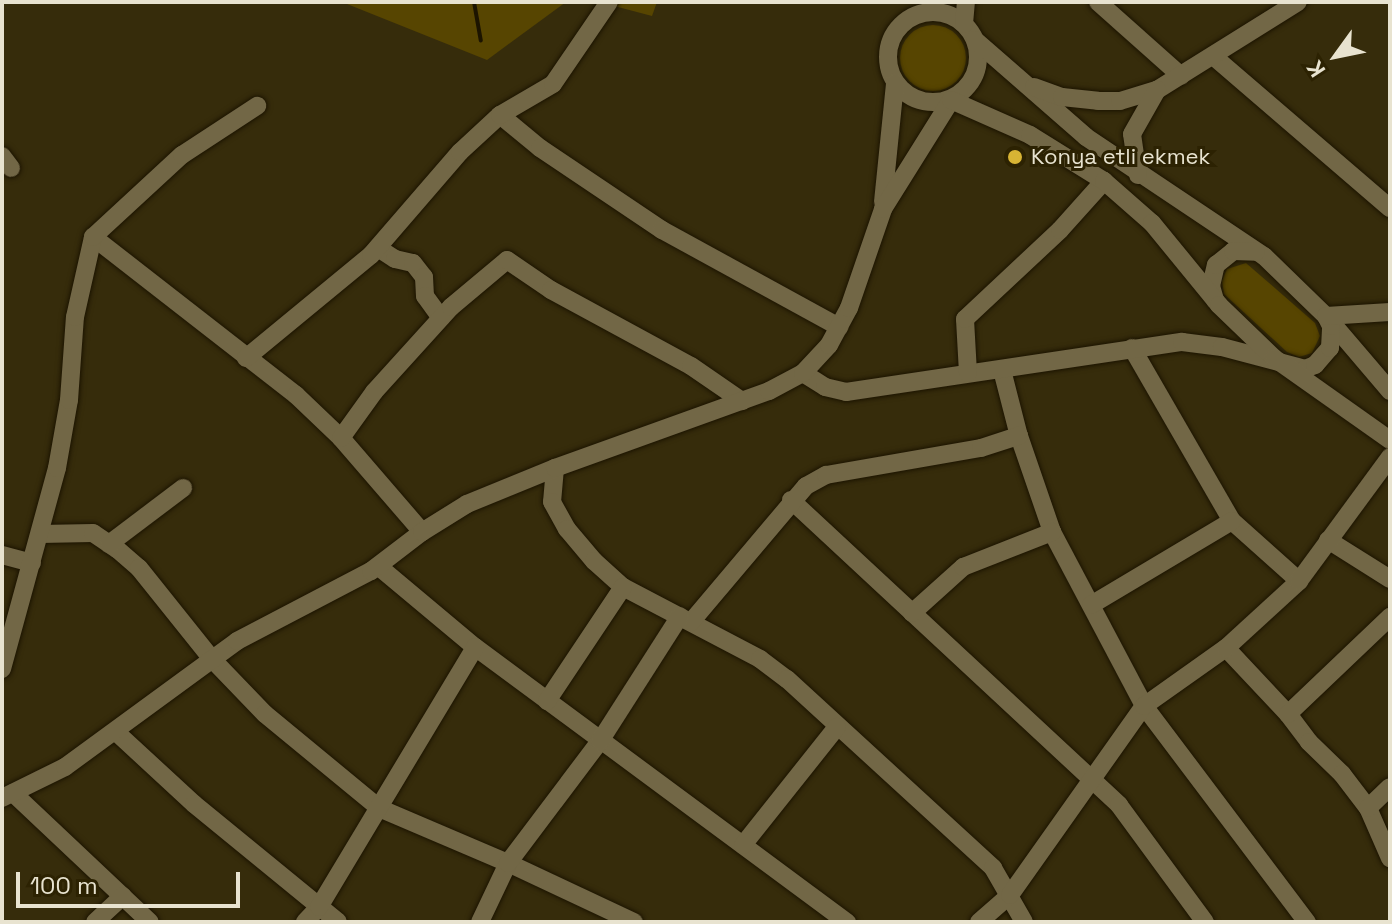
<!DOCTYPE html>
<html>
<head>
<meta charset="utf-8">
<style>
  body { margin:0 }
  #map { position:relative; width:1392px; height:924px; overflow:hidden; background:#362c0b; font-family:"Space Grotesk",sans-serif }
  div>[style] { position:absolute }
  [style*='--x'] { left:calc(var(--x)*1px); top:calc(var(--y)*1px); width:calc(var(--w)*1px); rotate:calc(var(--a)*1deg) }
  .green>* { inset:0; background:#574501 }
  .round { border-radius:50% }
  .stream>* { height:4px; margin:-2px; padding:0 2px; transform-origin:2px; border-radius:2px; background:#1c1400 }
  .roads { filter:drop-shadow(0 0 2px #1c1400) drop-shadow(0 0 2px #1c1400) }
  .minor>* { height:18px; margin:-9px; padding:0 9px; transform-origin:9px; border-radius:9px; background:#726746 }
  .minor>.ring { margin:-9px; padding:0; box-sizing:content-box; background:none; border:18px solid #726746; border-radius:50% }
  .dots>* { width:22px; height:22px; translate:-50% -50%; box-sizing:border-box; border:4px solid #2c2202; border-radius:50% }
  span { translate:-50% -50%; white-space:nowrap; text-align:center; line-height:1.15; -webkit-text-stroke:6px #2c2202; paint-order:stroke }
  .poi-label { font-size:22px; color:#e8e3d0 }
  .left { translate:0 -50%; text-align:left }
  .frame { position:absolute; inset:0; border:4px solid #e8e3d0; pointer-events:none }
  .north { position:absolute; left:1296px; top:16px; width:80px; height:80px; -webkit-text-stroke:6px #2c2202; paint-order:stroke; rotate:237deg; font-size:22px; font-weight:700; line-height:32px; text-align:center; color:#e8e3d0 }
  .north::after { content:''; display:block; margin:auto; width:28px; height:36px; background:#e8e3d0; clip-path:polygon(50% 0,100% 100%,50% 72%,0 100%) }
  .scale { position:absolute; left:16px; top:872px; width:224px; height:36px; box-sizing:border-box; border:4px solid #e8e3d0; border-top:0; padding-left:10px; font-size:24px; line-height:28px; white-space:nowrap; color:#e8e3d0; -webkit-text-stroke:6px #2c2202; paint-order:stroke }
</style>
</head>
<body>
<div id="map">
  <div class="green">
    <div style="clip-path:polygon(342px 2px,566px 2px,487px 60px)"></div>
    <div style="clip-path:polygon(599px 2px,657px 2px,652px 16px)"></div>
    <div class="round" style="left:900px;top:25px;width:66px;height:66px"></div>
    <div style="clip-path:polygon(1246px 263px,1315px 323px,1320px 336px,1312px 353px,1299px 357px,1287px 352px,1224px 294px,1222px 281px,1227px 269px)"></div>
  </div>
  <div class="stream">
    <div style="--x:474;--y:2;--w:39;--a:80"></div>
  </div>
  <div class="roads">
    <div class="minor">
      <div style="--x:1098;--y:2;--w:111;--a:41.7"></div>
      <div class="ring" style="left:888px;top:12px;width:72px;height:72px"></div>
      <div style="--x:964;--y:24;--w:22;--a:-85"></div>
      <div style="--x:975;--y:40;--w:147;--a:41.1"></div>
      <div style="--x:1086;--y:137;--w:214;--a:33.8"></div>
      <div style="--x:1264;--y:256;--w:86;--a:44.1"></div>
      <div style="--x:1326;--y:316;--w:99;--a:49.5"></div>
      <div style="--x:1213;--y:56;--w:233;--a:40.7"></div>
      <div style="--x:1034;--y:87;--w:30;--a:20"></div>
      <div style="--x:1062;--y:97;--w:36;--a:6"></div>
      <div style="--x:1098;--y:101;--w:22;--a:0"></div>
      <div style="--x:1120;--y:101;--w:39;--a:-17"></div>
      <div style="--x:1157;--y:90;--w:166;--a:-32"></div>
      <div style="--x:500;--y:115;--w:52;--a:39.5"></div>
      <div style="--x:540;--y:148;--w:147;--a:33.9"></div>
      <div style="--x:662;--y:230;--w:202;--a:28.7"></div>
      <div style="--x:2;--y:156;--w:15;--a:53"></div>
      <div style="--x:1138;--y:175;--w:41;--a:-98.3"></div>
      <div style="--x:1132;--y:134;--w:51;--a:-60.4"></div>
      <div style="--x:883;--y:202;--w:120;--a:-84.2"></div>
      <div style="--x:93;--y:237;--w:257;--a:37.9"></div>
      <div style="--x:296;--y:395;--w:62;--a:43.7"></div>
      <div style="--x:341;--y:438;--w:124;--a:49.2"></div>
      <div style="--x:378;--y:248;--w:20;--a:33"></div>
      <div style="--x:395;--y:259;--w:18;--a:13"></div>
      <div style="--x:413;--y:263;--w:18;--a:52"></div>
      <div style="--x:424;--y:277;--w:19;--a:87"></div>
      <div style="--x:425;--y:296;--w:27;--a:54"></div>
      <div style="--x:1215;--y:300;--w:15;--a:-106"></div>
      <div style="--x:1211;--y:286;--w:22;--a:-77"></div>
      <div style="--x:1216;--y:265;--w:22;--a:-39"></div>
      <div style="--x:1233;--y:251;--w:23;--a:2"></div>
      <div style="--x:1132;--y:348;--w:200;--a:60"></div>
      <div style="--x:1232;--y:521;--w:90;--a:41.8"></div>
      <div style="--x:246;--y:358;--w:162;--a:-39.5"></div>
      <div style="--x:371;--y:255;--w:136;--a:-49.2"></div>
      <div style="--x:460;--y:152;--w:54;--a:-42.8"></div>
      <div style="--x:500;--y:115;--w:61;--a:-30.3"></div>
      <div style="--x:553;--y:84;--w:99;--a:-55.7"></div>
      <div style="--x:1002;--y:370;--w:68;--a:75.6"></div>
      <div style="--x:1019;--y:436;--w:102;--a:71"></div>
      <div style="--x:1052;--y:532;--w:197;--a:62.1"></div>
      <div style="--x:1144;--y:706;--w:271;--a:53"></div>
      <div style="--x:803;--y:373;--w:26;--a:32"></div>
      <div style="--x:825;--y:387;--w:22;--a:13"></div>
      <div style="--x:846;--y:392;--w:340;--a:-8.5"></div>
      <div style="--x:1182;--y:342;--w:40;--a:7.1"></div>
      <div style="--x:1222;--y:347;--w:86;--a:14.8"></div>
      <div style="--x:1305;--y:369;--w:11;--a:-22"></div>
      <div style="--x:1315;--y:365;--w:23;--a:-49"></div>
      <div style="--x:1330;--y:348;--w:22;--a:-87"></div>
      <div style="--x:1331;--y:326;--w:11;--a:-117"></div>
      <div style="--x:1326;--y:316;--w:64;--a:-3.6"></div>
      <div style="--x:968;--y:373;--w:54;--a:-93.2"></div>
      <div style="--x:965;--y:319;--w:130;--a:-43.1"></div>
      <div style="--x:1060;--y:230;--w:66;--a:-48.1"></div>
      <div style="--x:341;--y:438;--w:57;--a:-54.3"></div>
      <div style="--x:374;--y:392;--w:115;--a:-47.8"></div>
      <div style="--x:451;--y:307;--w:73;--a:-40"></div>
      <div style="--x:507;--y:260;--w:53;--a:34.3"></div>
      <div style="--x:551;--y:290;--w:159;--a:28.5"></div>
      <div style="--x:691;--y:366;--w:62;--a:34.5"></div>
      <div style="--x:555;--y:468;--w:34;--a:95"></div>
      <div style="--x:552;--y:502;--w:31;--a:61"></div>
      <div style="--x:567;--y:529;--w:42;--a:49.8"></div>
      <div style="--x:594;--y:561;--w:39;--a:42"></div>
      <div style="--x:623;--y:587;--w:155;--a:27.7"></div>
      <div style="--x:760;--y:659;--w:34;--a:37"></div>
      <div style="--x:787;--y:679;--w:280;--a:42.5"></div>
      <div style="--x:993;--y:868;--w:62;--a:60.1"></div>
      <div style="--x:791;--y:500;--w:448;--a:42.9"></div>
      <div style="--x:1119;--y:805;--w:145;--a:53.7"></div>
      <div style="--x:40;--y:534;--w:53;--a:-1.1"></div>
      <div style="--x:93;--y:533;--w:29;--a:34"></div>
      <div style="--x:117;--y:549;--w:29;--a:41"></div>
      <div style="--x:139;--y:568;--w:117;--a:51.3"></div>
      <div style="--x:212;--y:659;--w:76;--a:46.1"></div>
      <div style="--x:265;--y:714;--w:148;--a:39.5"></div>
      <div style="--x:379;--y:808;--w:140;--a:23.1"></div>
      <div style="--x:508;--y:863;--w:139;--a:25.1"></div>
      <div style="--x:1328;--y:540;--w:73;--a:32.2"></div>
      <div style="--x:109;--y:544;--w:93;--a:-37.1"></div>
      <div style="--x:2;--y:555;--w:31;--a:15"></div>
      <div style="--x:378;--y:566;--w:126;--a:39.9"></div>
      <div style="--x:475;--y:647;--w:463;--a:36.5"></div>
      <div style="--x:1091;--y:605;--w:164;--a:-30.8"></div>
      <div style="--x:912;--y:613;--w:69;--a:-42"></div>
      <div style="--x:963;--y:567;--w:96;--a:-21.5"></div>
      <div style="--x:691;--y:622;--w:178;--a:-49.8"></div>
      <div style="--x:806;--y:486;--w:23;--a:-29"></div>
      <div style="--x:826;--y:475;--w:157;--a:-9.9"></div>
      <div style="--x:981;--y:448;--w:40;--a:-18"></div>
      <div style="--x:1226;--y:648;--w:91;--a:46.8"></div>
      <div style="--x:1288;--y:714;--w:35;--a:53"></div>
      <div style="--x:1309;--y:742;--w:46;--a:44.1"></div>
      <div style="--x:1342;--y:774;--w:43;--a:52.6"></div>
      <div style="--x:1368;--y:808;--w:55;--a:66.3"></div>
      <div style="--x:2;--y:669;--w:208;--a:-74.7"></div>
      <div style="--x:57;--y:468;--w:69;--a:-80"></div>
      <div style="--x:69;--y:400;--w:83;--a:-85.9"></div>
      <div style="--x:75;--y:317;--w:82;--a:-77.3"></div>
      <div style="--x:93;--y:237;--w:121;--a:-42.7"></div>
      <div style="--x:182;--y:155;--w:90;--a:-33.2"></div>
      <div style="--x:547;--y:701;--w:137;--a:-56.3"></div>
      <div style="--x:1288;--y:714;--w:141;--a:-43.6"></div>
      <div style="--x:116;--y:732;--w:106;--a:42.7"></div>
      <div style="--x:194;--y:804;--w:186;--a:39.3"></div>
      <div style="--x:13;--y:793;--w:188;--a:43.3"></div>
      <div style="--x:2;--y:798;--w:70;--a:-26.2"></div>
      <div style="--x:65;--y:767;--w:213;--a:-36.2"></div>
      <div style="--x:237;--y:641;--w:151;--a:-27.6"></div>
      <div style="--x:371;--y:571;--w:64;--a:-37.4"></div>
      <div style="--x:422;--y:532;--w:53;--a:-31.9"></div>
      <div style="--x:467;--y:504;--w:95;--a:-22.2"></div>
      <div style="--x:555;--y:468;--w:227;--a:-19.8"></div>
      <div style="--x:769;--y:391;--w:38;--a:-28"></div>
      <div style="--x:803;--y:373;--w:38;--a:-47"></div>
      <div style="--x:829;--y:345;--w:42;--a:-61.6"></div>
      <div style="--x:849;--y:308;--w:105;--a:-71"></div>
      <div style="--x:883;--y:209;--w:128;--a:-58"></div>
      <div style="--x:951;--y:100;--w:86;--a:23.9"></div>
      <div style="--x:1030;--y:135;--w:87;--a:31.9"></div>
      <div style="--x:1104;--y:181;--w:64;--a:41.2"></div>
      <div style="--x:1152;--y:223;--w:106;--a:50.7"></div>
      <div style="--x:1219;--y:305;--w:76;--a:43.9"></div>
      <div style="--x:1274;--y:358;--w:142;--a:35.3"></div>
      <div style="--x:1368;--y:808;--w:30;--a:-44"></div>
      <div style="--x:743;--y:845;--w:151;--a:-51.5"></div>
      <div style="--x:95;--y:922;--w:38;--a:-43"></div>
      <div style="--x:305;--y:922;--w:21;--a:-47"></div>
      <div style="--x:319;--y:907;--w:303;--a:-59"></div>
      <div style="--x:480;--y:922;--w:65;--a:-64.6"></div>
      <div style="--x:508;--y:863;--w:153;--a:-53"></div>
      <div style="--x:600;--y:741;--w:148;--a:-57.4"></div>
      <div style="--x:979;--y:922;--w:41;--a:-41.1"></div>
      <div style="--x:1010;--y:895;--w:232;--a:-54.7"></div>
      <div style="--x:1144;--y:706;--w:100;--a:-35.3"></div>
      <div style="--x:1226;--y:648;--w:99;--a:-42.5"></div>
      <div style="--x:1299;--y:581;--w:154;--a:-53.7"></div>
    </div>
  </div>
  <div class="dots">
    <div style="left:1015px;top:157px;background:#d8b434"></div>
  </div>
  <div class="poi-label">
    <span class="left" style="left:1031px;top:157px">Konya etli ekmek</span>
  </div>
  <div class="frame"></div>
  <div class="north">K</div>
  <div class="scale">100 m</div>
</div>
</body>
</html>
